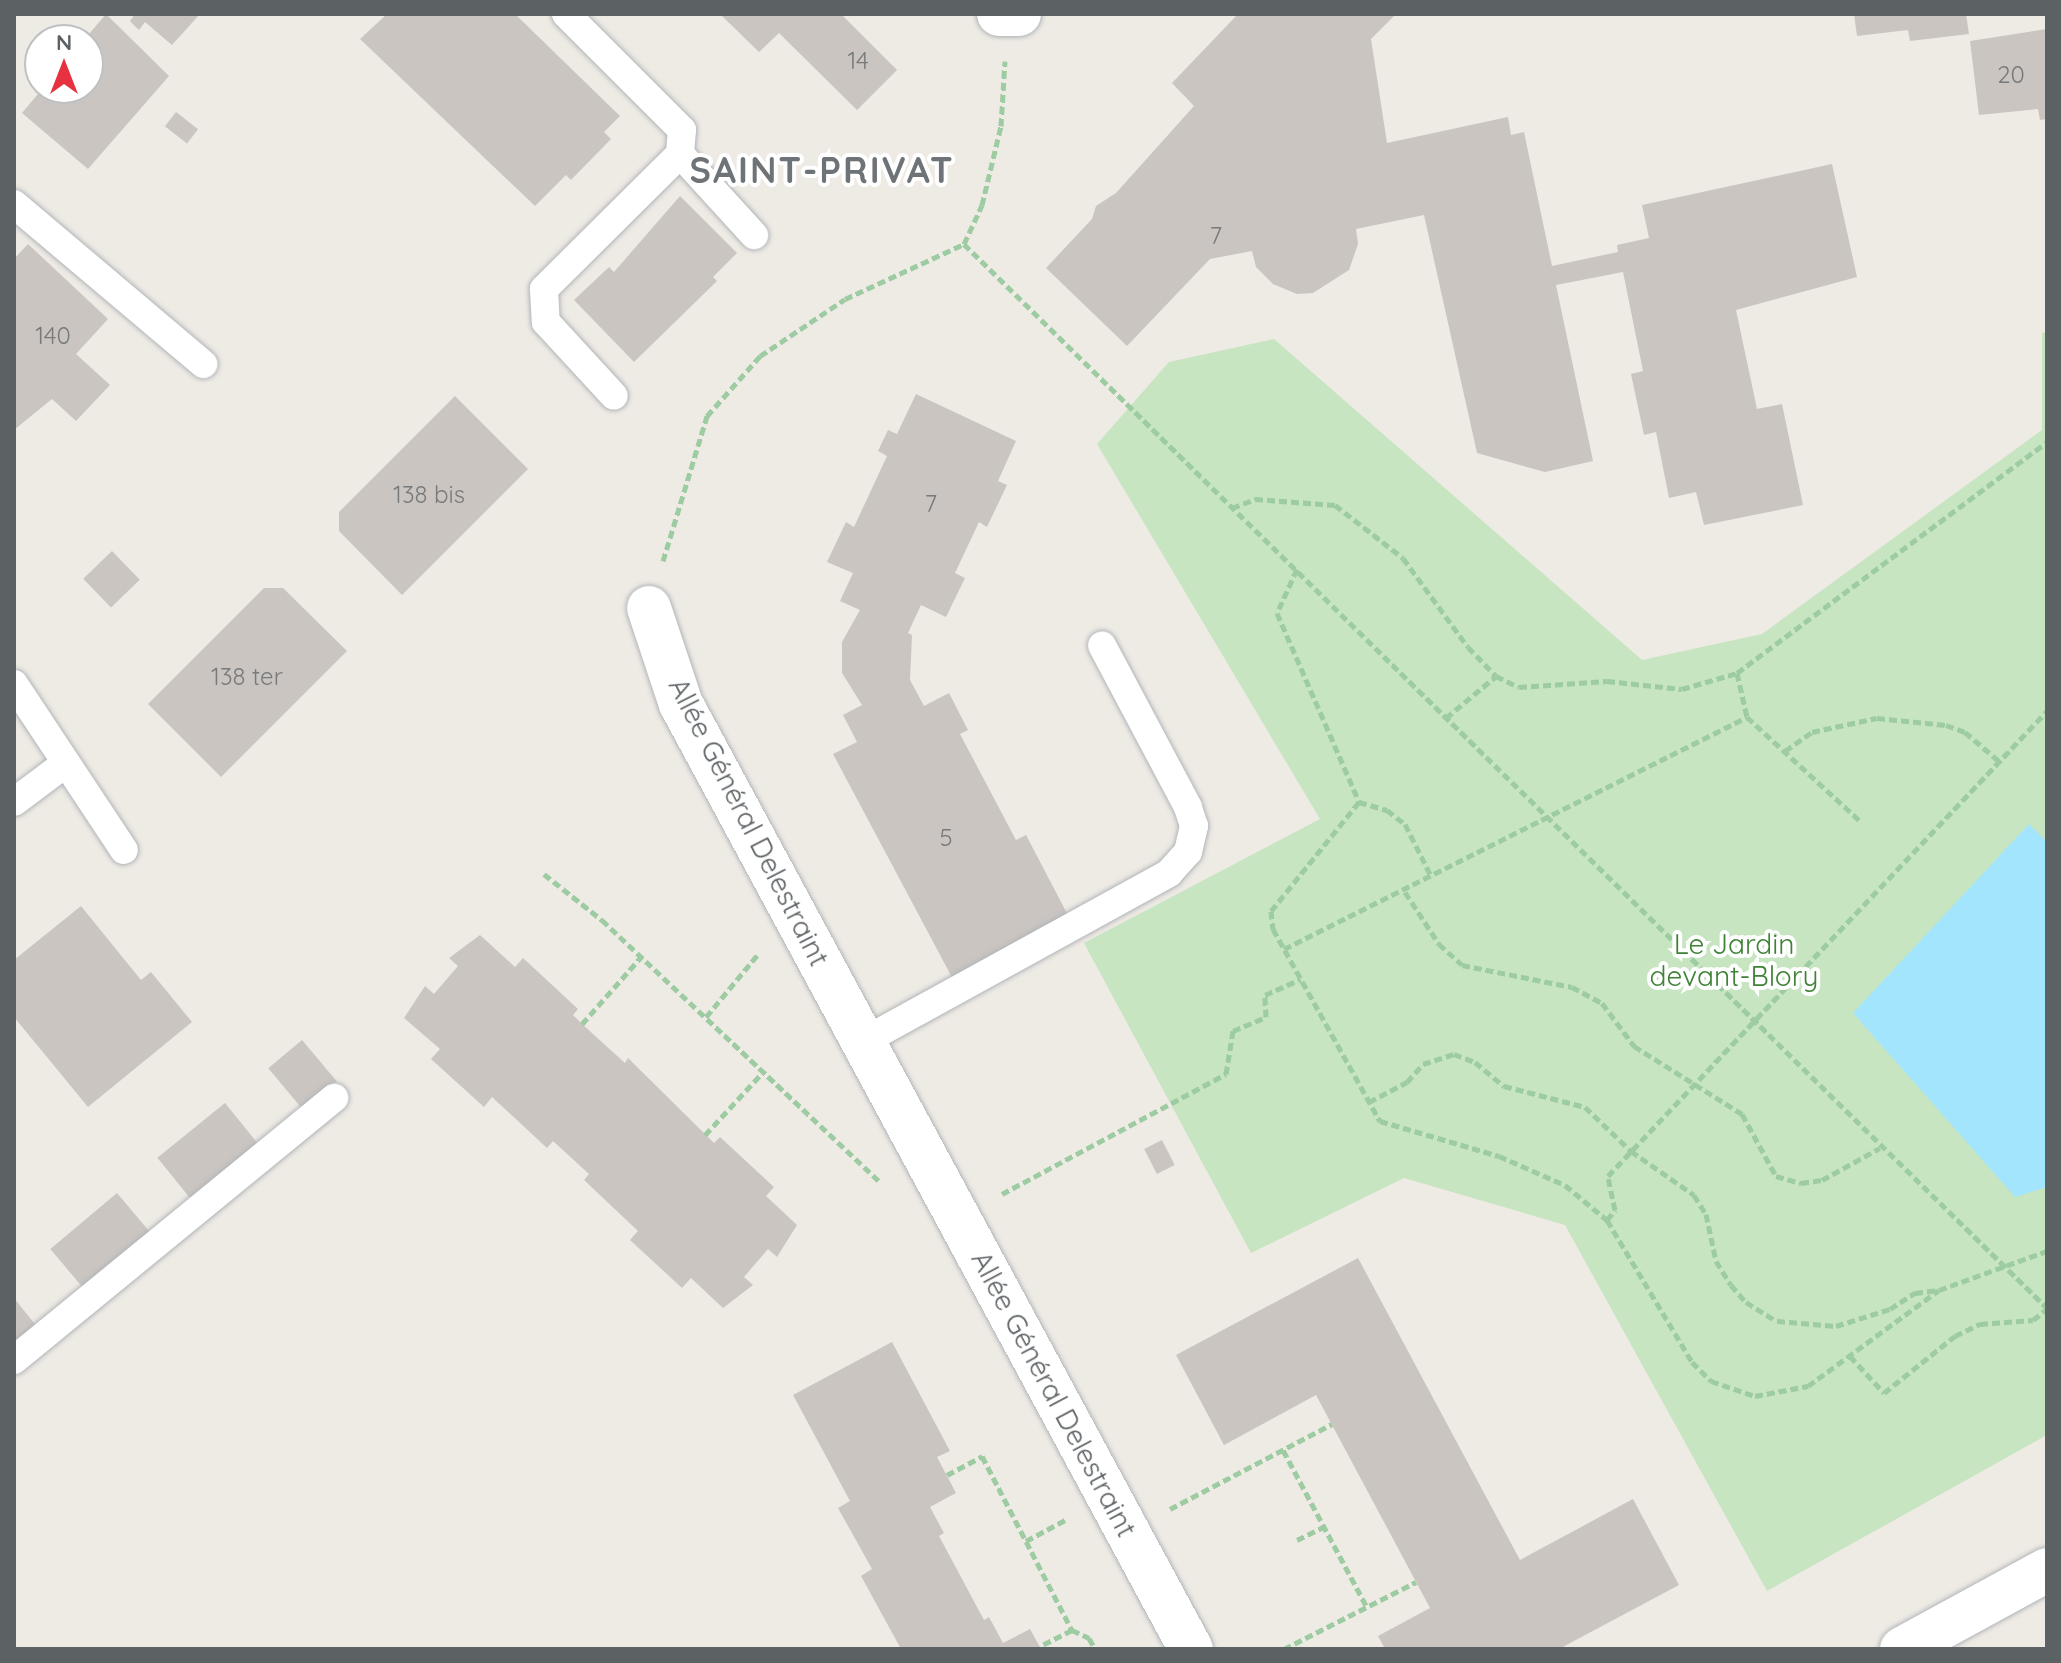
<!DOCTYPE html>
<html>
<head>
<meta charset="utf-8">
<style>
  body { margin:0 }
  #map { position:relative; width:2061px; height:1663px; overflow:hidden; background:#eeeae4; font-family:Quicksand,sans-serif }
  div>[style] { position:absolute }
  [style*='--x'] { left:calc(var(--x)*1px); top:calc(var(--y)*1px); width:calc(var(--w)*1px); rotate:calc(var(--a)*1deg) }
  .green>* { inset:0; background:#c6e5c0 }
  .water>* { inset:0; background:#a4e5fe }
  .building>* { inset:0; background:#cac5c1; transform-origin:0 0 }
  .path>* { height:5px; margin-top:-2.5px; transform-origin:0; background:repeating-linear-gradient(90deg,#9dcba2 0 8px,transparent 0 12px) }
  .roads { filter:drop-shadow(0 0 2px #b1b5b9) drop-shadow(0 0 2px #b1b5b9) }
  .lane>* { height:28px; margin:-14px; padding:0 14px; transform-origin:14px; border-radius:14px; background:#fff }
  .street>* { height:44px; margin:-22px; padding:0 22px; transform-origin:22px; border-radius:22px; background:#fff }
  .secondary>* { height:44px; margin:-22px; padding:0 22px; transform-origin:22px; border-radius:22px; background:#fff }
  span { translate:-50% -50%; white-space:nowrap; text-align:center; line-height:1.15; -webkit-text-stroke:8px #fff; paint-order:stroke }
  .number-label { font-size:24px; color:#787a7b }
  .number-label span { -webkit-text-stroke-width:0 }
  .street-label { font-size:28px; color:#5c6164 }
  .park-label { font-size:28px; color:#3e8235 }
  .district-label { font-size:36px; color:#6d7376; font-weight:700; letter-spacing:2px }
  .frame { position:absolute; inset:0; border:16px solid #5c6164; pointer-events:none }
  .north { position:absolute; left:24px; top:24px; width:80px; height:80px; box-sizing:border-box; background:#fff; border:2px solid #bec0c1; border-radius:50%; rotate:0deg; font-size:22px; font-weight:700; line-height:32px; text-align:center; color:#5c6164 }
  .north::after { content:''; display:block; margin:auto; width:28px; height:36px; background:#e63140; clip-path:polygon(50% 0,100% 100%,50% 72%,0 100%) }
</style>
</head>
<body>
<div id="map">
  <div class="green">
    <div style="clip-path:polygon(2047px 332px,2047px 1435px,1767px 1591px,1565px 1225px,1404px 1178px,1251px 1253px,1084px 943px,1320px 819px,1097px 444px,1169px 362px,1274px 339px,1642px 660px,1762px 634px,2042px 430px,2042px 333px)"></div>
  </div>
  <div class="water">
    <div style="clip-path:polygon(2029px 824px,2047px 842px,2047px 1187px,2015px 1197px,1853px 1013px)"></div>
  </div>
  <div class="building">
    <div style="clip-path:polygon(106px 14px,169px 76px,88px 169px,22px 113px,43px 88px,88px 88px,88px 40px,84px 40px)"></div>
    <div style="clip-path:polygon(135px 14px,200px 14px,172px 45px,145px 22px,139px 30px,130px 21px)"></div>
    <div style="clip-path:polygon(387px 14px,515px 14px,620px 116px,604px 132px,611px 139px,571px 180px,566px 175px,535px 206px,360px 39px)"></div>
    <div style="clip-path:polygon(720px 14px,841px 14px,897px 70px,857px 110px,779px 33px,759px 52px)"></div>
    <div style="clip-path:polygon(1238px 14px,1396px 14px,1371px 39px,1387px 143px,1508px 117px,1511px 135px,1524px 132px,1552px 266px,1618px 252px,1617px 245px,1649px 238px,1642px 205px,1832px 164px,1857px 277px,1736px 310px,1757px 409px,1782px 404px,1803px 505px,1704px 525px,1696px 492px,1669px 498px,1656px 432px,1644px 435px,1631px 374px,1643px 371px,1623px 272px,1556px 285px,1593px 461px,1545px 472px,1477px 453px,1424px 215px,1356px 229px,1358px 244px,1349px 270px,1313px 293px,1297px 294px,1273px 284px,1256px 267px,1252px 251px,1210px 259px,1127px 346px,1046px 268px,1092px 219px,1096px 206px,1116px 193px,1194px 106px,1172px 83px)"></div>
    <div style="clip-path:polygon(1854px 14px,1966px 14px,1969px 34px,1910px 41px,1908px 30px,1857px 36px)"></div>
    <div style="clip-path:polygon(2047px 29px,2047px 119px,2040px 120px,2038px 109px,1979px 115px,1970px 41px)"></div>
    <div style="left:176px;top:112px;width:28px;height:18px;rotate:38deg"></div>
    <div style="clip-path:polygon(680px 196px,737px 253px,713px 277px,717px 281px,634px 362px,574px 300px,609px 267px,614px 272px)"></div>
    <div style="clip-path:polygon(28px 244px,108px 319px,76px 354px,110px 385px,76px 421px,52px 399px,14px 430px,14px 259px)"></div>
    <div style="clip-path:polygon(916px 394px,1016px 441px,998px 481px,1007px 485px,987px 527px,979px 522px,955px 573px,965px 578px,946px 617px,921px 605px,908px 633px,912px 635px,910px 680px,924px 706px,949px 693px,968px 730px,960px 734px,1016px 840px,1026px 835px,1071px 921px,955px 983px,833px 754px,857px 742px,843px 715px,862px 705px,842px 673px,842px 642px,860px 610px,840px 601px,853px 573px,827px 562px,846px 522px,854px 527px,887px 456px,878px 451px,888px 430px,897px 434px)"></div>
    <div style="clip-path:polygon(455px 396px,528px 469px,402px 595px,339px 531px,339px 512px)"></div>
    <div style="left:112px;top:551px;width:40px;height:40px;rotate:46deg"></div>
    <div style="clip-path:polygon(264px 588px,283px 588px,347px 651px,221px 777px,148px 704px)"></div>
    <div style="clip-path:polygon(81px 906px,141px 980px,151px 972px,192px 1022px,88px 1107px,14px 1017px,14px 960px)"></div>
    <div style="clip-path:polygon(480px 935px,515px 967px,523px 958px,578px 1009px,573px 1015px,582px 1024px,625px 1063px,628px 1058px,714px 1143px,720px 1137px,774px 1187px,766px 1196px,797px 1225px,777px 1257px,768px 1249px,744px 1277px,753px 1285px,723px 1308px,691px 1278px,682px 1288px,630px 1240px,638px 1231px,584px 1180px,589px 1174px,553px 1141px,547px 1148px,492px 1097px,484px 1107px,431px 1059px,440px 1049px,404px 1018px,425px 986px,434px 994px,458px 966px,449px 958px)"></div>
    <div style="left:302px;top:1040px;width:54px;height:44px;rotate:50deg"></div>
    <div style="left:225px;top:1103px;width:54px;height:87px;rotate:51deg"></div>
    <div style="left:1162px;top:1140px;width:28px;height:20px;rotate:63deg"></div>
    <div style="left:117px;top:1193px;width:53px;height:87px;rotate:50deg"></div>
    <div style="clip-path:polygon(1358px 1258px,1520px 1560px,1633px 1499px,1679px 1585px,1559px 1649px,1385px 1649px,1378px 1636px,1430px 1608px,1316px 1395px,1224px 1445px,1176px 1355px)"></div>
    <div style="clip-path:polygon(14px 1298px,38px 1328px,14px 1348px)"></div>
    <div style="clip-path:polygon(892px 1342px,950px 1451px,937px 1457px,956px 1493px,930px 1507px,944px 1533px,939px 1536px,984px 1620px,989px 1617px,1003px 1643px,1030px 1629px,1041px 1649px,901px 1649px,861px 1576px,872px 1569px,838px 1508px,850px 1501px,793px 1395px)"></div>
  </div>
  <div class="path">
    <div style="--x:964;--y:244;--w:1518;--a:44.49"></div>
    <div style="--x:1232;--y:508;--w:25;--a:-21"></div>
    <div style="--x:1255;--y:499;--w:80;--a:4.3"></div>
    <div style="--x:1335;--y:505;--w:86;--a:37.9"></div>
    <div style="--x:1403;--y:558;--w:110;--a:53.9"></div>
    <div style="--x:1468;--y:647;--w:40;--a:46"></div>
    <div style="--x:1496;--y:676;--w:25;--a:26"></div>
    <div style="--x:1519;--y:687;--w:88;--a:-3.9"></div>
    <div style="--x:1607;--y:681;--w:75;--a:6.1"></div>
    <div style="--x:1682;--y:689;--w:57;--a:-16.2"></div>
    <div style="--x:1737;--y:673;--w:387;--a:-36.7"></div>
    <div style="--x:663;--y:561;--w:152;--a:-73.1"></div>
    <div style="--x:707;--y:416;--w:80;--a:-48.5"></div>
    <div style="--x:760;--y:356;--w:102;--a:-33.8"></div>
    <div style="--x:845;--y:299;--w:131;--a:-24.8"></div>
    <div style="--x:964;--y:244;--w:43;--a:-65.2"></div>
    <div style="--x:982;--y:205;--w:81;--a:-76.5"></div>
    <div style="--x:1001;--y:126;--w:65;--a:-86.5"></div>
    <div style="--x:1297;--y:569;--w:48;--a:114.4"></div>
    <div style="--x:1277;--y:613;--w:206;--a:66.5"></div>
    <div style="--x:1359;--y:802;--w:140;--a:128.9"></div>
    <div style="--x:1271;--y:911;--w:18;--a:84"></div>
    <div style="--x:1273;--y:929;--w:220;--a:60.9"></div>
    <div style="--x:1380;--y:1121;--w:124;--a:16.4"></div>
    <div style="--x:1499;--y:1156;--w:72;--a:23.7"></div>
    <div style="--x:1565;--y:1185;--w:55;--a:39.8"></div>
    <div style="--x:1607;--y:1220;--w:13;--a:-51"></div>
    <div style="--x:1615;--y:1210;--w:35;--a:-102"></div>
    <div style="--x:1608;--y:1176;--w:639;--a:-46.65"></div>
    <div style="--x:1737;--y:673;--w:45;--a:77.2"></div>
    <div style="--x:1747;--y:717;--w:154;--a:42.6"></div>
    <div style="--x:1446;--y:718;--w:65;--a:-40"></div>
    <div style="--x:1785;--y:751;--w:33;--a:-35"></div>
    <div style="--x:1812;--y:732;--w:66;--a:-12.2"></div>
    <div style="--x:1877;--y:718;--w:69;--a:5.8"></div>
    <div style="--x:1946;--y:725;--w:20;--a:20"></div>
    <div style="--x:1965;--y:732;--w:45;--a:40.5"></div>
    <div style="--x:1359;--y:802;--w:29;--a:16"></div>
    <div style="--x:1387;--y:810;--w:23;--a:38"></div>
    <div style="--x:1405;--y:824;--w:60;--a:63.4"></div>
    <div style="--x:544;--y:874;--w:74;--a:38.4"></div>
    <div style="--x:602;--y:920;--w:381;--a:43.3"></div>
    <div style="--x:1405;--y:892;--w:62;--a:56.8"></div>
    <div style="--x:1439;--y:944;--w:31;--a:42"></div>
    <div style="--x:1462;--y:965;--w:112;--a:11.3"></div>
    <div style="--x:1572;--y:987;--w:34;--a:28"></div>
    <div style="--x:1602;--y:1003;--w:54;--a:53.3"></div>
    <div style="--x:1634;--y:1046;--w:128;--a:32.2"></div>
    <div style="--x:1742;--y:1114;--w:71;--a:61.3"></div>
    <div style="--x:1776;--y:1176;--w:26;--a:16"></div>
    <div style="--x:1801;--y:1183;--w:21;--a:-8"></div>
    <div style="--x:1822;--y:1180;--w:66;--a:-28.9"></div>
    <div style="--x:1284;--y:949;--w:518;--a:-26.61"></div>
    <div style="--x:706;--y:1017;--w:83;--a:-50.4"></div>
    <div style="--x:582;--y:1024;--w:91;--a:-48.6"></div>
    <div style="--x:1369;--y:1102;--w:43;--a:-27.8"></div>
    <div style="--x:1407;--y:1082;--w:24;--a:-48"></div>
    <div style="--x:1423;--y:1064;--w:33;--a:-18"></div>
    <div style="--x:1454;--y:1054;--w:22;--a:21"></div>
    <div style="--x:1475;--y:1062;--w:38;--a:40"></div>
    <div style="--x:1504;--y:1086;--w:84;--a:14.5"></div>
    <div style="--x:1585;--y:1107;--w:64;--a:43.7"></div>
    <div style="--x:1631;--y:1151;--w:77;--a:34.9"></div>
    <div style="--x:1694;--y:1195;--w:22;--a:58"></div>
    <div style="--x:1706;--y:1214;--w:48;--a:78"></div>
    <div style="--x:1716;--y:1261;--w:28;--a:58"></div>
    <div style="--x:1731;--y:1285;--w:23;--a:49"></div>
    <div style="--x:1746;--y:1302;--w:36;--a:32"></div>
    <div style="--x:1777;--y:1321;--w:59;--a:4.8"></div>
    <div style="--x:1836;--y:1326;--w:57;--a:-17.5"></div>
    <div style="--x:1890;--y:1309;--w:30;--a:-33"></div>
    <div style="--x:1915;--y:1293;--w:24;--a:-7"></div>
    <div style="--x:705;--y:1135;--w:87;--a:-47.3"></div>
    <div style="--x:1002;--y:1194;--w:254;--a:-28.2"></div>
    <div style="--x:1226;--y:1074;--w:44;--a:-80.8"></div>
    <div style="--x:1233;--y:1031;--w:36;--a:-23"></div>
    <div style="--x:1266;--y:1017;--w:22;--a:-93"></div>
    <div style="--x:1265;--y:995;--w:39;--a:-24"></div>
    <div style="--x:1607;--y:1220;--w:165;--a:59.1"></div>
    <div style="--x:1692;--y:1362;--w:27;--a:45"></div>
    <div style="--x:1711;--y:1381;--w:46;--a:18.8"></div>
    <div style="--x:1755;--y:1396;--w:54;--a:-10.7"></div>
    <div style="--x:1808;--y:1386;--w:162;--a:-36.2"></div>
    <div style="--x:1939;--y:1290;--w:115;--a:-19.9"></div>
    <div style="--x:1850;--y:1356;--w:50;--a:47.4"></div>
    <div style="--x:1884;--y:1393;--w:91;--a:-38.8"></div>
    <div style="--x:1955;--y:1336;--w:28;--a:-26"></div>
    <div style="--x:1980;--y:1324;--w:53;--a:-4.3"></div>
    <div style="--x:2033;--y:1320;--w:18;--a:-38"></div>
    <div style="--x:1283;--y:1450;--w:178;--a:61.9"></div>
    <div style="--x:947;--y:1475;--w:40;--a:-28"></div>
    <div style="--x:982;--y:1456;--w:196;--a:62.7"></div>
    <div style="--x:1072;--y:1630;--w:36;--a:153"></div>
    <div style="--x:1170;--y:1509;--w:183;--a:-27.7"></div>
    <div style="--x:1297;--y:1540;--w:30;--a:-26"></div>
    <div style="--x:1026;--y:1541;--w:47;--a:-28.2"></div>
    <div style="--x:1072;--y:1630;--w:19;--a:25"></div>
    <div style="--x:1089;--y:1638;--w:13;--a:61"></div>
    <div style="--x:1284;--y:1649;--w:148;--a:-26.9"></div>
  </div>
  <div class="roads">
    <div class="lane">
      <div style="--x:566;--y:14;--w:164;--a:45"></div>
      <div style="--x:682;--y:130;--w:24;--a:95"></div>
      <div style="--x:680;--y:154;--w:192;--a:135.2"></div>
      <div style="--x:544;--y:289;--w:33;--a:87"></div>
      <div style="--x:546;--y:322;--w:100;--a:47.4"></div>
      <div style="--x:680;--y:154;--w:110;--a:47.6"></div>
      <div style="--x:14;--y:204;--w:248;--a:40.2"></div>
      <div style="--x:14;--y:684;--w:199;--a:56.5"></div>
      <div style="--x:14;--y:802;--w:65;--a:-36.9"></div>
      <div style="--x:864;--y:1041;--w:348;--a:-28.8"></div>
      <div style="--x:1169;--y:873;--w:28;--a:-48"></div>
      <div style="--x:1188;--y:852;--w:27;--a:-77"></div>
      <div style="--x:1194;--y:826;--w:20;--a:-108"></div>
      <div style="--x:1188;--y:807;--w:183;--a:-118"></div>
      <div style="--x:14;--y:1360;--w:414;--a:-39.3"></div>
    </div>
    <div class="street">
      <div style="--x:999;--y:14;--w:20;--a:0"></div>
      <div style="--x:649;--y:608;--w:101;--a:71.6"></div>
      <div style="--x:681;--y:704;--w:1074;--a:61.65"></div>
    </div>
    <div class="secondary">
      <div style="--x:1902;--y:1649;--w:165;--a:-28.6"></div>
    </div>
  </div>
  <div class="number-label">
    <span style="left:858px;top:61px">14</span>
    <span style="left:2011px;top:75px">20</span>
    <span style="left:1216px;top:236px">7</span>
    <span style="left:53px;top:336px">140</span>
    <span style="left:429px;top:495px">138 bis</span>
    <span style="left:931px;top:504px">7</span>
    <span style="left:247px;top:677px">138 ter</span>
    <span style="left:946px;top:838px">5</span>
  </div>
  <div class="street-label">
    <span style="left:749px;top:822px;rotate:63deg">Allée Général Delestraint</span>
    <span style="left:1054px;top:1394px;rotate:62deg">Allée Général Delestraint</span>
  </div>
  <div class="park-label">
    <span style="left:1734px;top:960px">Le Jardin<br>devant-Blory</span>
  </div>
  <div class="district-label">
    <span style="left:822px;top:170px">SAINT-PRIVAT</span>
  </div>
  <div class="frame"></div>
  <div class="north">N</div>
</div>
</body>
</html>
